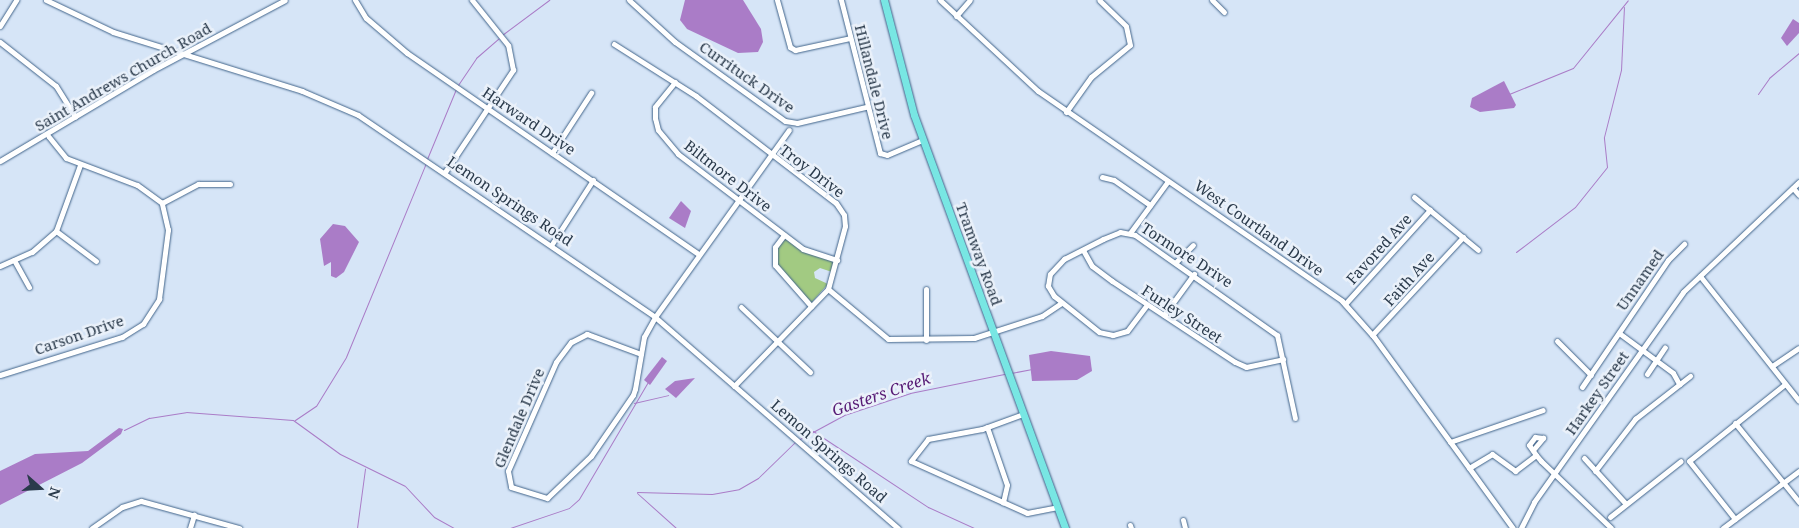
<!DOCTYPE html>
<html>
<head>
<meta charset="utf-8">
<style>
  body { margin:0 }
  #map { position:relative; width:1799px; height:528px; overflow:hidden; background:#d6e5f7; font-family:"Noto Serif",serif }
  div>[style] { position:absolute }
  [style*='--x'] { left:calc(var(--x)*1px); top:calc(var(--y)*1px); width:calc(var(--w)*1px); rotate:calc(var(--a)*1deg) }
  .green>* { inset:0; background:#a2ca82 }
  .water>* { inset:0; background:#aa7cc7 }
  .stream>* { height:1px; margin:-0.5px; padding:0 0.5px; transform-origin:0.5px; border-radius:0.5px; background:#aa7cc7 }
  .roads { filter:drop-shadow(0 0 1px #41648a) drop-shadow(0 0 1px #41648a) }
  .minor>* { height:5px; margin:-2.5px; padding:0 2.5px; transform-origin:2.5px; border-radius:2.5px; background:#fff }
  .major>* { height:7px; margin:-3.5px; padding:0 3.5px; transform-origin:3.5px; border-radius:3.5px; background:#78e6e3 }
  span { translate:-50% -50%; white-space:nowrap; text-align:center; line-height:1.15; -webkit-text-stroke:5px #eaf1fa; paint-order:stroke }
  .street-label { font-size:15px; color:#2a3a4b }
  .water-label { font-size:16px; color:#571b75; font-style:italic }
  .north { position:absolute; left:15px; top:463px; width:50px; height:50px; -webkit-text-stroke:4px #eaf1fa; paint-order:stroke; rotate:109deg; font-size:14px; font-weight:700; line-height:20px; text-align:center; color:#2a3a4b }
  .north::after { content:''; display:block; margin:auto; width:18px; height:22px; background:#2a3a4b; clip-path:polygon(50% 0,100% 100%,50% 72%,0 100%) }
</style>
</head>
<body>
<div id="map">
  <div class="green">
    <div style="clip-path:polygon(784px 237px,802px 250px,835px 261px,832px 272px,820px 268px,814px 272px,815px 278px,828px 284px,811px 303px,777px 265px,777px 247px)"></div>
  </div>
  <div class="water">
    <div style="clip-path:polygon(685px 0,743px 0,761px 29px,763px 42px,758px 52px,738px 53px,687px 29px,680px 20px)"></div>
    <div style="clip-path:polygon(1793px 19px,1799px 23px,1799px 33px,1787px 46px,1781px 38px)"></div>
    <div style="clip-path:polygon(1504px 81px,1516px 105px,1514px 108px,1480px 112px,1470px 107px,1472px 98px)"></div>
    <div style="clip-path:polygon(681px 201px,691px 211px,685px 228px,669px 218px)"></div>
    <div style="clip-path:polygon(333px 224px,345px 226px,359px 242px,344px 272px,336px 278px,331px 276px,331px 262px,324px 266px,320px 239px)"></div>
    <div style="clip-path:polygon(1051px 351px,1090px 356px,1092px 371px,1077px 380px,1032px 381px,1029px 355px)"></div>
    <div style="clip-path:polygon(662px 357px,667px 361px,650px 385px,644px 380px)"></div>
    <div style="clip-path:polygon(695px 378px,676px 398px,665px 389px,675px 381px)"></div>
    <div style="clip-path:polygon(119px 428px,123px 429px,121px 434px,82px 463px,0 505px,0 471px,35px 454px,88px 451px)"></div>
  </div>
  <div class="stream">
    <div style="--x:502;--y:35;--w:59;--a:-36.7"></div>
    <div style="--x:458;--y:85;--w:32;--a:-56"></div>
    <div style="--x:476;--y:58;--w:30;--a:-41"></div>
    <div style="--x:1509;--y:94;--w:69;--a:-22.1"></div>
    <div style="--x:1573;--y:68;--w:87;--a:-51"></div>
    <div style="--x:1758;--y:94;--w:19;--a:-55"></div>
    <div style="--x:1769;--y:78;--w:39;--a:-40"></div>
    <div style="--x:427;--y:159;--w:76;--a:-67.5"></div>
    <div style="--x:1516;--y:252;--w:74;--a:-37.3"></div>
    <div style="--x:1575;--y:207;--w:51;--a:-51.3"></div>
    <div style="--x:1607;--y:167;--w:30;--a:-96"></div>
    <div style="--x:1604;--y:137;--w:69;--a:-75.8"></div>
    <div style="--x:1621;--y:70;--w:63;--a:-87.3"></div>
    <div style="--x:1011;--y:373;--w:20;--a:-11"></div>
    <div style="--x:634;--y:403;--w:35;--a:-13"></div>
    <div style="--x:295;--y:420;--w:25;--a:-34"></div>
    <div style="--x:316;--y:406;--w:57;--a:-58.5"></div>
    <div style="--x:346;--y:357;--w:210;--a:-67.6"></div>
    <div style="--x:124;--y:430;--w:28;--a:-26"></div>
    <div style="--x:149;--y:418;--w:37;--a:-9"></div>
    <div style="--x:186;--y:412;--w:107;--a:4.3"></div>
    <div style="--x:293;--y:420;--w:58;--a:35.9"></div>
    <div style="--x:340;--y:454;--w:72;--a:26.2"></div>
    <div style="--x:405;--y:486;--w:42;--a:46.9"></div>
    <div style="--x:434;--y:517;--w:23;--a:29"></div>
    <div style="--x:813;--y:431;--w:138;--a:33.5"></div>
    <div style="--x:928;--y:507;--w:51;--a:24.5"></div>
    <div style="--x:798;--y:440;--w:52;--a:-28.5"></div>
    <div style="--x:844;--y:415;--w:70;--a:-18.4"></div>
    <div style="--x:910;--y:393;--w:96;--a:-11.4"></div>
    <div style="--x:637;--y:492;--w:75;--a:1.5"></div>
    <div style="--x:712;--y:494;--w:27;--a:-10"></div>
    <div style="--x:739;--y:489;--w:22;--a:-30"></div>
    <div style="--x:758;--y:478;--w:52;--a:-44.2"></div>
    <div style="--x:637;--y:493;--w:52;--a:41.9"></div>
    <div style="--x:357;--y:528;--w:60;--a:-82.3"></div>
    <div style="--x:510;--y:528;--w:62;--a:-18.7"></div>
    <div style="--x:569;--y:508;--w:13;--a:-42"></div>
    <div style="--x:579;--y:499;--w:136;--a:-59.5"></div>
  </div>
  <div class="roads">
    <div class="minor">
      <div style="--x:46;--y:0;--w:74;--a:25.5"></div>
      <div style="--x:113;--y:32;--w:198;--a:17.3"></div>
      <div style="--x:302;--y:91;--w:61;--a:23.2"></div>
      <div style="--x:358;--y:115;--w:359;--a:34.2"></div>
      <div style="--x:655;--y:317;--w:322;--a:41"></div>
      <div style="--x:355;--y:0;--w:21;--a:59"></div>
      <div style="--x:366;--y:18;--w:54;--a:40.5"></div>
      <div style="--x:407;--y:53;--w:352;--a:34.6"></div>
      <div style="--x:629;--y:0;--w:62;--a:42.4"></div>
      <div style="--x:675;--y:42;--w:135;--a:35.7"></div>
      <div style="--x:785;--y:121;--w:12;--a:9"></div>
      <div style="--x:797;--y:123;--w:71;--a:-13.1"></div>
      <div style="--x:777;--y:0;--w:49;--a:74.5"></div>
      <div style="--x:790;--y:47;--w:6;--a:31"></div>
      <div style="--x:795;--y:50;--w:56;--a:-12.3"></div>
      <div style="--x:841;--y:0;--w:158;--a:75.7"></div>
      <div style="--x:880;--y:153;--w:7;--a:16"></div>
      <div style="--x:887;--y:155;--w:39;--a:-23"></div>
      <div style="--x:940;--y:0;--w:134;--a:42.9"></div>
      <div style="--x:1038;--y:91;--w:369;--a:34.6"></div>
      <div style="--x:1342;--y:301;--w:48;--a:48.4"></div>
      <div style="--x:1374;--y:337;--w:236;--a:54"></div>
      <div style="--x:1212;--y:0;--w:17;--a:45"></div>
      <div style="--x:956;--y:16;--w:21;--a:-49"></div>
      <div style="--x:0;--y:26;--w:31;--a:-58"></div>
      <div style="--x:0;--y:42;--w:71;--a:38.2"></div>
      <div style="--x:56;--y:86;--w:36;--a:58"></div>
      <div style="--x:614;--y:44;--w:97;--a:32.4"></div>
      <div style="--x:696;--y:96;--w:176;--a:37.4"></div>
      <div style="--x:836;--y:203;--w:14;--a:56"></div>
      <div style="--x:844;--y:215;--w:11;--a:85"></div>
      <div style="--x:845;--y:226;--w:65;--a:105.1"></div>
      <div style="--x:828;--y:289;--w:135;--a:134.1"></div>
      <div style="--x:675;--y:82;--w:32;--a:129"></div>
      <div style="--x:655;--y:107;--w:11;--a:90"></div>
      <div style="--x:655;--y:118;--w:12;--a:76"></div>
      <div style="--x:658;--y:130;--w:31;--a:50"></div>
      <div style="--x:678;--y:154;--w:157;--a:37.2"></div>
      <div style="--x:803;--y:249;--w:36;--a:18"></div>
      <div style="--x:1066;--y:112;--w:43;--a:-54.5"></div>
      <div style="--x:1091;--y:77;--w:50;--a:-39.4"></div>
      <div style="--x:1130;--y:45;--w:19;--a:-102"></div>
      <div style="--x:1126;--y:26;--w:37;--a:-136"></div>
      <div style="--x:552;--y:153;--w:72;--a:-57"></div>
      <div style="--x:0;--y:161;--w:178;--a:-30.7"></div>
      <div style="--x:153;--y:70;--w:149;--a:-27.9"></div>
      <div style="--x:445;--y:172;--w:123;--a:-56.3"></div>
      <div style="--x:513;--y:70;--w:25;--a:-101"></div>
      <div style="--x:508;--y:45;--w:58;--a:-128.7"></div>
      <div style="--x:1102;--y:177;--w:12;--a:14"></div>
      <div style="--x:1114;--y:180;--w:44;--a:34.8"></div>
      <div style="--x:1793;--y:188;--w:9;--a:49"></div>
      <div style="--x:1414;--y:197;--w:83;--a:39.6"></div>
      <div style="--x:162;--y:203;--w:41;--a:-27.8"></div>
      <div style="--x:198;--y:184;--w:32;--a:0"></div>
      <div style="--x:56;--y:231;--w:50;--a:36.9"></div>
      <div style="--x:1130;--y:233;--w:64;--a:-53.8"></div>
      <div style="--x:784;--y:235;--w:15;--a:127"></div>
      <div style="--x:775;--y:247;--w:18;--a:90"></div>
      <div style="--x:775;--y:265;--w:55;--a:48.7"></div>
      <div style="--x:552;--y:244;--w:76;--a:-57.4"></div>
      <div style="--x:1083;--y:250;--w:18;--a:61"></div>
      <div style="--x:1092;--y:266;--w:25;--a:37"></div>
      <div style="--x:1112;--y:281;--w:147;--a:33.4"></div>
      <div style="--x:1235;--y:362;--w:12;--a:24"></div>
      <div style="--x:1246;--y:367;--w:38;--a:-12"></div>
      <div style="--x:14;--y:260;--w:31;--a:61"></div>
      <div style="--x:1176;--y:262;--w:24;--a:-45"></div>
      <div style="--x:0;--y:266;--w:35;--a:-24"></div>
      <div style="--x:32;--y:252;--w:32;--a:-41"></div>
      <div style="--x:56;--y:231;--w:70;--a:-70"></div>
      <div style="--x:1700;--y:276;--w:159;--a:51.6"></div>
      <div style="--x:828;--y:289;--w:78;--a:39.8"></div>
      <div style="--x:888;--y:339;--w:86;--a:-0.7"></div>
      <div style="--x:974;--y:338;--w:71;--a:-17.9"></div>
      <div style="--x:1042;--y:316;--w:23;--a:-34"></div>
      <div style="--x:926;--y:289;--w:51;--a:90"></div>
      <div style="--x:1345;--y:304;--w:127;--a:-47.9"></div>
      <div style="--x:1146;--y:306;--w:31;--a:127"></div>
      <div style="--x:1127;--y:331;--w:15;--a:164"></div>
      <div style="--x:1113;--y:335;--w:14;--a:-168"></div>
      <div style="--x:1099;--y:332;--w:58;--a:-141.3"></div>
      <div style="--x:1054;--y:296;--w:12;--a:-121"></div>
      <div style="--x:1048;--y:286;--w:12;--a:-81"></div>
      <div style="--x:1050;--y:274;--w:21;--a:-47"></div>
      <div style="--x:1064;--y:259;--w:44;--a:-27.1"></div>
      <div style="--x:1103;--y:239;--w:18;--a:-22"></div>
      <div style="--x:1120;--y:232;--w:15;--a:11"></div>
      <div style="--x:1135;--y:235;--w:174;--a:35.2"></div>
      <div style="--x:1277;--y:335;--w:85;--a:77.8"></div>
      <div style="--x:741;--y:307;--w:95;--a:43.3"></div>
      <div style="--x:1164;--y:315;--w:51;--a:-53.8"></div>
      <div style="--x:1619;--y:333;--w:67;--a:36.5"></div>
      <div style="--x:1673;--y:373;--w:13;--a:61"></div>
      <div style="--x:1372;--y:335;--w:134;--a:-47.1"></div>
      <div style="--x:1557;--y:341;--w:48;--a:45"></div>
      <div style="--x:641;--y:354;--w:58;--a:-159.7"></div>
      <div style="--x:587;--y:334;--w:18;--a:153"></div>
      <div style="--x:571;--y:342;--w:25;--a:127"></div>
      <div style="--x:556;--y:362;--w:119;--a:113.8"></div>
      <div style="--x:508;--y:471;--w:16;--a:79"></div>
      <div style="--x:511;--y:487;--w:38;--a:17"></div>
      <div style="--x:547;--y:498;--w:61;--a:-43.7"></div>
      <div style="--x:591;--y:456;--w:74;--a:-55.5"></div>
      <div style="--x:633;--y:395;--w:6;--a:-72"></div>
      <div style="--x:635;--y:389;--w:53;--a:-80.2"></div>
      <div style="--x:644;--y:337;--w:23;--a:-61"></div>
      <div style="--x:655;--y:317;--w:230;--a:-54.4"></div>
      <div style="--x:1772;--y:366;--w:32;--a:-34"></div>
      <div style="--x:1647;--y:374;--w:32;--a:-56"></div>
      <div style="--x:0;--y:375;--w:128;--a:-17.3"></div>
      <div style="--x:122;--y:337;--w:25;--a:-32"></div>
      <div style="--x:143;--y:324;--w:30;--a:-57"></div>
      <div style="--x:159;--y:299;--w:70;--a:-82.6"></div>
      <div style="--x:168;--y:230;--w:28;--a:-103"></div>
      <div style="--x:162;--y:203;--w:31;--a:-144"></div>
      <div style="--x:137;--y:185;--w:76;--a:-159.2"></div>
      <div style="--x:66;--y:158;--w:28;--a:-129"></div>
      <div style="--x:1582;--y:387;--w:153;--a:-55.9"></div>
      <div style="--x:1668;--y:260;--w:23;--a:-45"></div>
      <div style="--x:1023;--y:414;--w:44;--a:159.9"></div>
      <div style="--x:982;--y:429;--w:55;--a:169.5"></div>
      <div style="--x:928;--y:439;--w:28;--a:128"></div>
      <div style="--x:911;--y:461;--w:127;--a:24.1"></div>
      <div style="--x:1027;--y:513;--w:31;--a:-11"></div>
      <div style="--x:1735;--y:423;--w:102;--a:51"></div>
      <div style="--x:987;--y:427;--w:61;--a:71"></div>
      <div style="--x:1007;--y:485;--w:18;--a:103"></div>
      <div style="--x:1450;--y:442;--w:98;--a:-19"></div>
      <div style="--x:1533;--y:450;--w:16;--a:-50"></div>
      <div style="--x:1543;--y:438;--w:8;--a:-173"></div>
      <div style="--x:1535;--y:437;--w:10;--a:127"></div>
      <div style="--x:1529;--y:445;--w:12;--a:55"></div>
      <div style="--x:1536;--y:455;--w:8;--a:50"></div>
      <div style="--x:1541;--y:461;--w:97;--a:43.7"></div>
      <div style="--x:1584;--y:458;--w:62;--a:47.6"></div>
      <div style="--x:1469;--y:468;--w:27;--a:-31"></div>
      <div style="--x:1492;--y:454;--w:29;--a:36"></div>
      <div style="--x:1515;--y:471;--w:26;--a:-37"></div>
      <div style="--x:1595;--y:471;--w:66;--a:-52.4"></div>
      <div style="--x:1635;--y:419;--w:70;--a:-38"></div>
      <div style="--x:1610;--y:517;--w:90;--a:-38.3"></div>
      <div style="--x:1735;--y:519;--w:74;--a:-128.4"></div>
      <div style="--x:1689;--y:461;--w:123;--a:-38.7"></div>
      <div style="--x:1183;--y:520;--w:8;--a:76"></div>
      <div style="--x:1130;--y:525;--w:3;--a:72"></div>
      <div style="--x:92;--y:528;--w:37;--a:-35"></div>
      <div style="--x:122;--y:507;--w:20;--a:-18"></div>
      <div style="--x:141;--y:501;--w:102;--a:15.4"></div>
      <div style="--x:190;--y:528;--w:14;--a:-73"></div>
      <div style="--x:1521;--y:528;--w:29;--a:-63"></div>
      <div style="--x:1534;--y:502;--w:257;--a:-54.6"></div>
      <div style="--x:1683;--y:292;--w:160;--a:-43.5"></div>
      <div style="--x:1723;--y:528;--w:95;--a:-36.9"></div>
    </div>
    <div class="major">
      <div style="--x:884;--y:0;--w:119;--a:75.4"></div>
      <div style="--x:914;--y:115;--w:440;--a:69.9"></div>
    </div>
  </div>
  <div class="street-label">
    <span style="left:123px;top:77px;rotate:-30deg">Saint Andrews Church Road</span>
    <span style="left:747px;top:77px;rotate:35deg">Currituck Drive</span>
    <span style="left:874px;top:82px;rotate:76deg">Hillandale Drive</span>
    <span style="left:529px;top:121px;rotate:34deg">Harward Drive</span>
    <span style="left:812px;top:171px;rotate:37deg">Troy Drive</span>
    <span style="left:728px;top:176px;rotate:38deg">Biltmore Drive</span>
    <span style="left:510px;top:201px;rotate:34deg">Lemon Springs Road</span>
    <span style="left:1259px;top:228px;rotate:35deg">West Courtland Drive</span>
    <span style="left:1379px;top:249px;rotate:-48deg">Favored Ave</span>
    <span style="left:979px;top:254px;rotate:70deg">Tramway Road</span>
    <span style="left:1187px;top:255px;rotate:33deg">Tormore Drive</span>
    <span style="left:1409px;top:279px;rotate:-48deg">Faith Ave</span>
    <span style="left:1640px;top:280px;rotate:-55deg">Unnamed</span>
    <span style="left:1182px;top:314px;rotate:33deg">Furley Street</span>
    <span style="left:79px;top:335px;rotate:-19deg">Carson Drive</span>
    <span style="left:1597px;top:393px;rotate:-55deg">Harkey Street</span>
    <span style="left:519px;top:418px;rotate:-67deg">Glendale Drive</span>
    <span style="left:829px;top:451px;rotate:41deg">Lemon Springs Road</span>
  </div>
  <div class="water-label">
    <span style="left:881px;top:394px;rotate:-19deg">Gasters Creek</span>
  </div>
  <div class="north">N</div>
</div>
</body>
</html>
